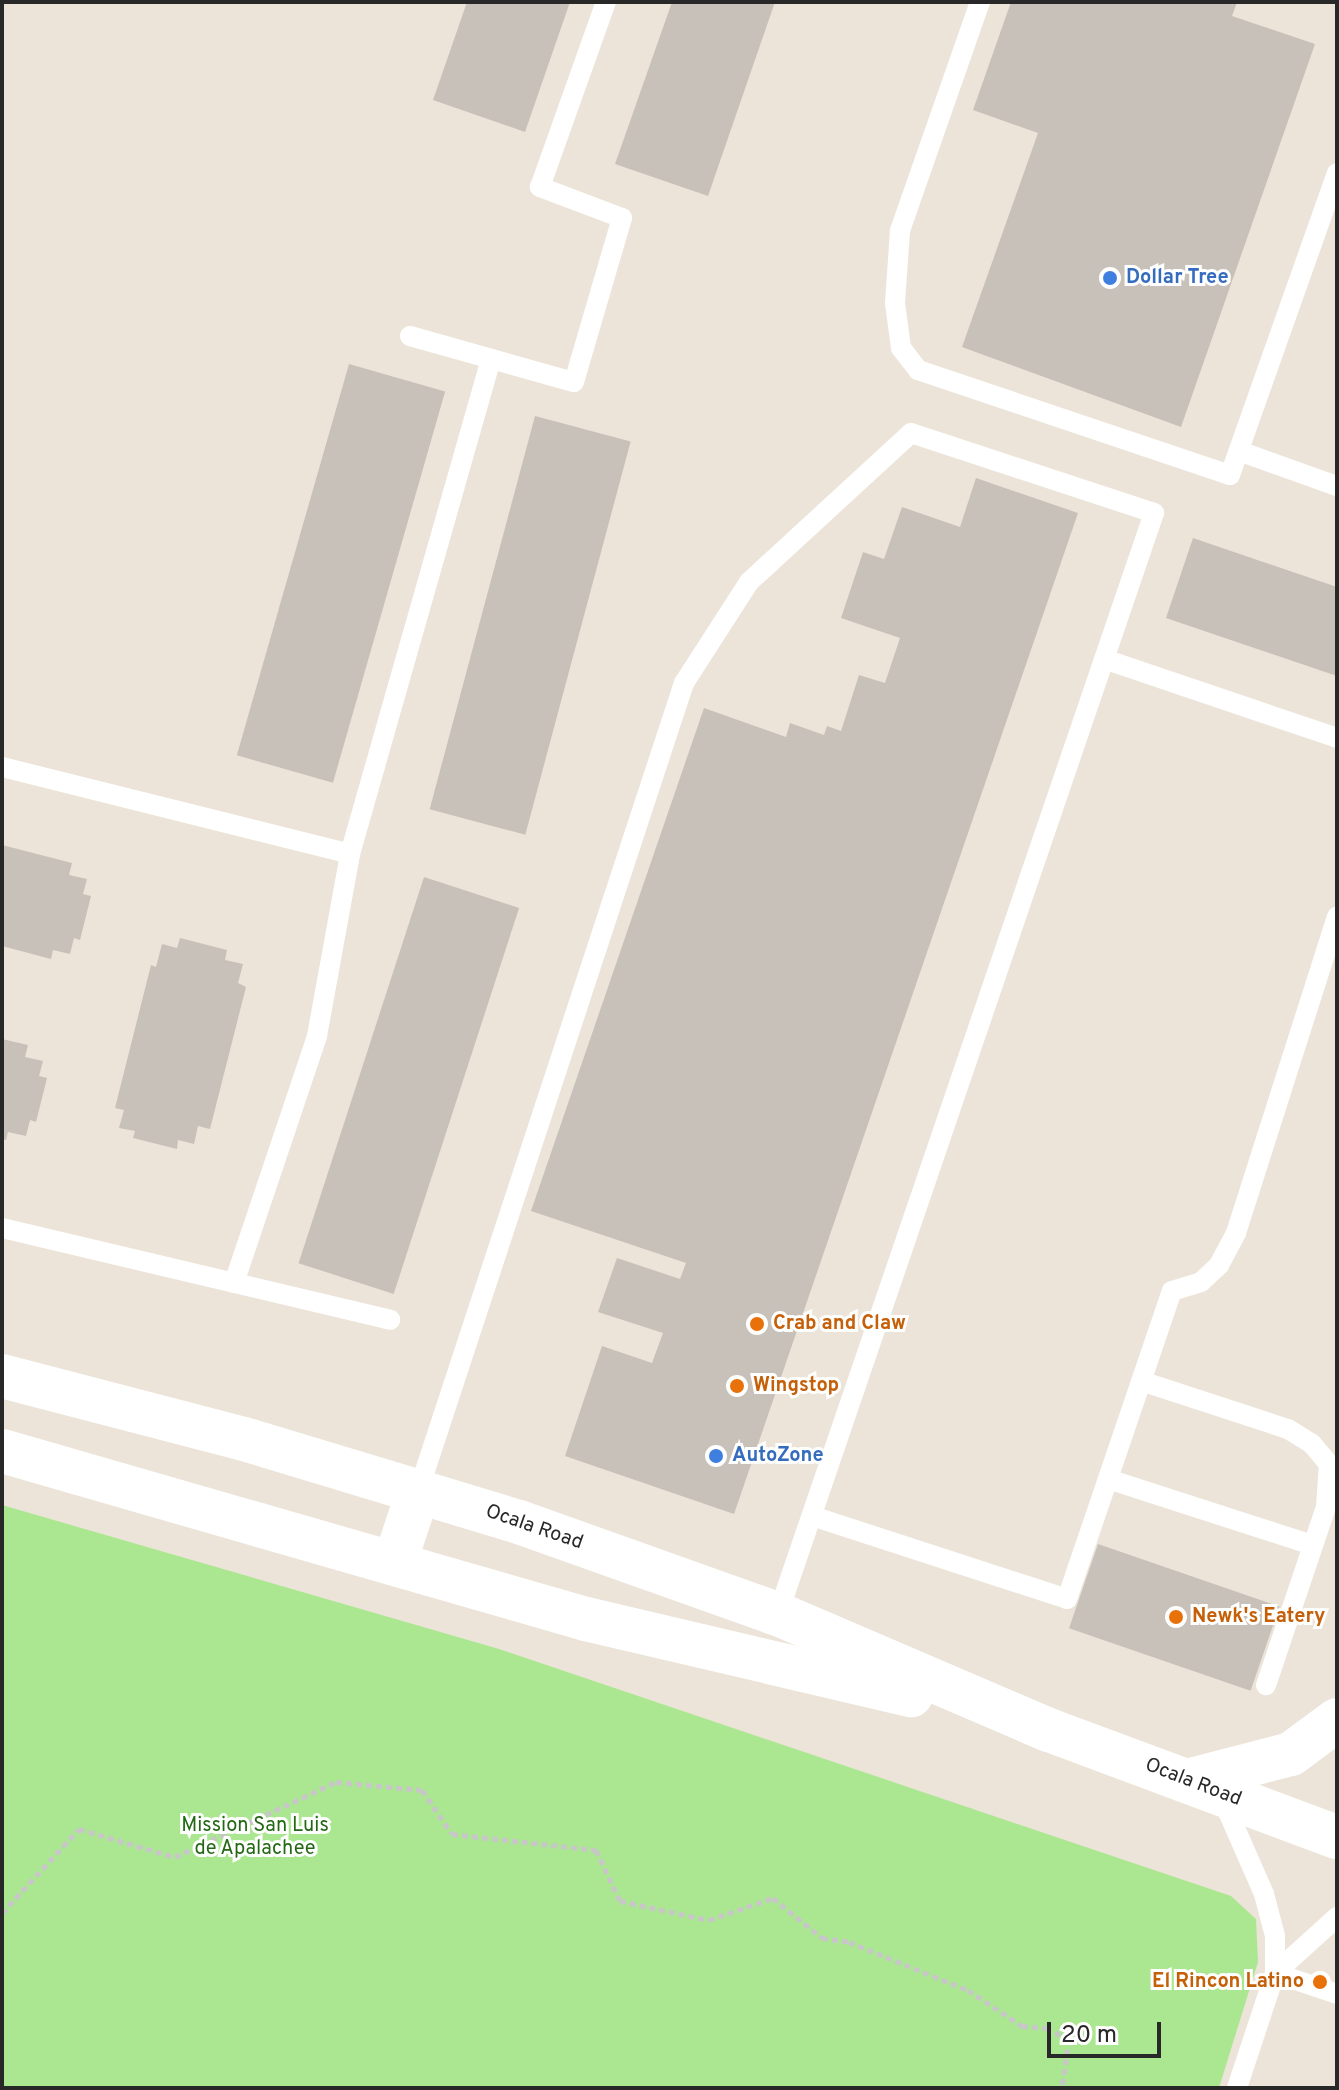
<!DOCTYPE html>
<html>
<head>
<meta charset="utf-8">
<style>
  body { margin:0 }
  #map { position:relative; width:1339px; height:2090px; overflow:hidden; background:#ece4d9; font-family:Overpass,sans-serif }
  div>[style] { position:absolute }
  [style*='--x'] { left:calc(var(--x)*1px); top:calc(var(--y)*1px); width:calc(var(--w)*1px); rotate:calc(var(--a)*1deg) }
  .green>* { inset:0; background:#abe791 }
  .building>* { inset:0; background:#c7c1b9; transform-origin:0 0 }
  .path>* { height:5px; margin-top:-2.5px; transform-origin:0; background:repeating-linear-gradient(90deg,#c7c7c7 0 6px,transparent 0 10px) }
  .service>* { height:20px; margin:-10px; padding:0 10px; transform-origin:10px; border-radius:10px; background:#fff }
  .secondary>* { height:44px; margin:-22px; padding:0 22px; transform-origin:22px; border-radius:22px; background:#fff }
  .dots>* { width:22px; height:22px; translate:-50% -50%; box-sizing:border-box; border:4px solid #fff; border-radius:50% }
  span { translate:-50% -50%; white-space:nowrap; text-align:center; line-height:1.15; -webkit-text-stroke:6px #fff; paint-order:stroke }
  .shop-label { font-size:20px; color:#366cbe; font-weight:700 }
  .left { translate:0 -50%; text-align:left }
  .food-label { font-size:20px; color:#c56008; font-weight:700 }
  .right { translate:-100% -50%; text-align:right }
  .street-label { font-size:20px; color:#282828 }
  .park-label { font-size:20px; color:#236915 }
  .frame { position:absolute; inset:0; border:4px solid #282828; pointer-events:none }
  .scale { position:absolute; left:1047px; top:2022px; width:114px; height:36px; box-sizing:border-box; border:4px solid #282828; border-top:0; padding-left:10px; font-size:24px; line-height:28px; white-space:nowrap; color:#282828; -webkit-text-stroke:6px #fff; paint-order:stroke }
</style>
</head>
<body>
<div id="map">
  <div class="green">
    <div style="clip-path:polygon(2px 1505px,499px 1649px,1231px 1896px,1256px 1919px,1258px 1962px,1219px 2088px,2px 2088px)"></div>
  </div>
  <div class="building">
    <div style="clip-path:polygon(467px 2px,570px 2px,525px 132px,433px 100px)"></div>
    <div style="clip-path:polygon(672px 2px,775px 2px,708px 196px,615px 164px)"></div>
    <div style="clip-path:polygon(1011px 2px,1237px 2px,1232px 16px,1315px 44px,1181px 427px,962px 347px,1038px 133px,973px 110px)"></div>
    <div style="left:349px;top:364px;width:100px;height:407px;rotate:16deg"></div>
    <div style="left:535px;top:416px;width:99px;height:407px;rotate:15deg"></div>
    <div style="clip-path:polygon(976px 478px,1078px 513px,734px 1514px,565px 1456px,602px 1346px,652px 1363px,663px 1333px,598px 1312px,617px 1258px,680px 1279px,686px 1263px,531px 1211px,704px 708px,786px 737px,790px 723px,824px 735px,827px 726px,841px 731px,859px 675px,885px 683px,900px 638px,841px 618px,863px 552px,884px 559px,902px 507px,960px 527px)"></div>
    <div style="clip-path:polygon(1193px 538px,1337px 587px,1337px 676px,1166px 618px)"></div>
    <div style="clip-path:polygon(2px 845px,72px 863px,69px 875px,87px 879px,83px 894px,91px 896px,80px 940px,74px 938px,70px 954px,53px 950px,51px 959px,2px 946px)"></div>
    <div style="left:424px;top:877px;width:100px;height:406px;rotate:18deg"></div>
    <div style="clip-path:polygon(180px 938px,227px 950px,225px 960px,243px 964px,238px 983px,246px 987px,210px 1129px,198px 1126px,194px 1144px,178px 1140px,177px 1149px,133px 1138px,135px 1131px,119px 1128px,124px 1110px,115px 1108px,151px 965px,156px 967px,162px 944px,177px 948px)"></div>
    <div style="clip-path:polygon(2px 1039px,28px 1045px,25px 1057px,43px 1061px,39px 1076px,47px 1078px,36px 1122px,30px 1120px,26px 1136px,8px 1132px,6px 1140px,2px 1139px)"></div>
    <div style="left:1098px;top:1544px;width:192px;height:89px;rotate:19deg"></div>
  </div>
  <div class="path">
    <div style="--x:2;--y:1913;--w:114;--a:-47.5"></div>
    <div style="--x:79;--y:1829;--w:100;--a:16.3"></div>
    <div style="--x:175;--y:1857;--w:178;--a:-25"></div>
    <div style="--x:336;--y:1782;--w:86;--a:5.3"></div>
    <div style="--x:422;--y:1790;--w:53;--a:55.7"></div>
    <div style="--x:452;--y:1834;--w:145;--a:6.3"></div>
    <div style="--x:596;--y:1850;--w:56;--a:64.8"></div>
    <div style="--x:620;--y:1901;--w:91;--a:12.1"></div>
    <div style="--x:709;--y:1920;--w:68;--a:-19"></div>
    <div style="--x:773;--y:1898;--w:63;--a:39.2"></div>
    <div style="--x:822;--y:1938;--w:27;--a:8"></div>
    <div style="--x:849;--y:1942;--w:128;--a:22"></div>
    <div style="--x:968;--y:1990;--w:65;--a:33.7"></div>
    <div style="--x:1022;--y:2026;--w:24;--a:5"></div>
    <div style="--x:1046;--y:2028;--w:25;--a:26"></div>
    <div style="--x:1069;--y:2039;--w:49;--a:98.1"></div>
  </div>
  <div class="service">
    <div style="--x:980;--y:2;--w:243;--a:109.3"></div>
    <div style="--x:900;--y:231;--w:72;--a:94"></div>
    <div style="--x:895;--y:303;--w:45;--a:82.4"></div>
    <div style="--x:901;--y:348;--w:28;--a:52"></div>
    <div style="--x:918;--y:370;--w:329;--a:18.6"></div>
    <div style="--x:1230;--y:475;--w:320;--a:-70.5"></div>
    <div style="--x:410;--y:336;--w:170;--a:15.7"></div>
    <div style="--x:574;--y:382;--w:171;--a:-73.7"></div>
    <div style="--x:622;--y:218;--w:88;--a:-159.3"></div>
    <div style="--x:540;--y:187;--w:196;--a:-70.4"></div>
    <div style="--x:1239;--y:451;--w:104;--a:19.7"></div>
    <div style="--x:1104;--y:659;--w:246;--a:18.7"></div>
    <div style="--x:2;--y:767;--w:359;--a:14"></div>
    <div style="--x:2;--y:1228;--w:399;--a:13.3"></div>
    <div style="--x:234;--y:1283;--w:261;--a:-71.4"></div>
    <div style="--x:317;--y:1036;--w:185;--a:-79.7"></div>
    <div style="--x:350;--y:854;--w:515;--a:-74.1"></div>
    <div style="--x:1141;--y:1381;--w:155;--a:18.1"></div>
    <div style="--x:1288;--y:1429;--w:28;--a:32"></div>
    <div style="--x:1312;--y:1444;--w:26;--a:50"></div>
    <div style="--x:1329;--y:1464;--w:43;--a:94"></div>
    <div style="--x:1326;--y:1507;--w:188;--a:108.6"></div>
    <div style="--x:1108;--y:1479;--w:214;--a:17.9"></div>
    <div style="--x:418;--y:1492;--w:852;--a:-71.8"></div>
    <div style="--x:684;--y:683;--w:120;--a:-57.2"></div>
    <div style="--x:749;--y:582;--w:220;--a:-42.6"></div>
    <div style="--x:911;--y:433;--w:256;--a:18.2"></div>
    <div style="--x:1154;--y:513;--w:1163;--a:108.86"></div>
    <div style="--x:812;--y:1516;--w:268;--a:18"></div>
    <div style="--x:1067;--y:1599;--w:325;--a:-71.2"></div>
    <div style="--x:1172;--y:1291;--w:30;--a:-17"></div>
    <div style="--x:1201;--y:1282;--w:25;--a:-43"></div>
    <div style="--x:1219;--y:1265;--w:36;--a:-62"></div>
    <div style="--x:1236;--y:1233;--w:332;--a:-72.3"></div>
    <div style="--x:1221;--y:1796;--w:107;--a:66.3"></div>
    <div style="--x:1264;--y:1894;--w:43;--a:75.3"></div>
    <div style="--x:1275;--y:1936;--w:37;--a:90"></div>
    <div style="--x:1275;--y:1973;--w:121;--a:108.3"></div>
    <div style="--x:1275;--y:1973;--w:84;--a:-42.1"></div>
    <div style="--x:1275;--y:1973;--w:65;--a:18.7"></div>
  </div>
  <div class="secondary">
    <div style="--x:2;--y:1376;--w:250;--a:14.6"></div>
    <div style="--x:244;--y:1439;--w:287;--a:16.8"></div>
    <div style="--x:519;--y:1522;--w:275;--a:19.6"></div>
    <div style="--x:778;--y:1614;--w:295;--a:23.2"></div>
    <div style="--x:1049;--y:1730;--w:307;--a:20.4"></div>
    <div style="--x:2;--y:1451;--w:608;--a:16.05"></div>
    <div style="--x:586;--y:1619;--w:334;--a:13.2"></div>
    <div style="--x:395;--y:1562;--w:74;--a:-71.8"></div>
    <div style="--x:1187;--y:1781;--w:107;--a:-14.6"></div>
    <div style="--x:1291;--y:1754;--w:57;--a:-36.5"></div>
  </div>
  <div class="dots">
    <div style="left:1110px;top:278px;background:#3f7fe0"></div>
    <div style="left:757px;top:1324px;background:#e8710a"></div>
    <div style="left:737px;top:1386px;background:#e8710a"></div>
    <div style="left:716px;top:1456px;background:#3f7fe0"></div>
    <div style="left:1176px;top:1617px;background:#e8710a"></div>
    <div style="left:1320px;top:1982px;background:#e8710a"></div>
  </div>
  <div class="shop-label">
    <span class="left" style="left:1126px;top:278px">Dollar Tree</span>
    <span class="left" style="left:732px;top:1456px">AutoZone</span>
  </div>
  <div class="food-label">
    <span class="left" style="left:773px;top:1324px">Crab and Claw</span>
    <span class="left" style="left:753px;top:1386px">Wingstop</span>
    <span class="left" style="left:1192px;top:1617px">Newk's Eatery</span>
    <span class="right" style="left:1304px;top:1982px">El Rincon Latino</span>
  </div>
  <div class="street-label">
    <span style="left:534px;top:1528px;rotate:19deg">Ocala Road</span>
    <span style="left:1193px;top:1783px;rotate:21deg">Ocala Road</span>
  </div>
  <div class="park-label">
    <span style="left:255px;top:1838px">Mission San Luis<br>de Apalachee</span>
  </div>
  <div class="frame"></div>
  <div class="scale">20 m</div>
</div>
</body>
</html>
